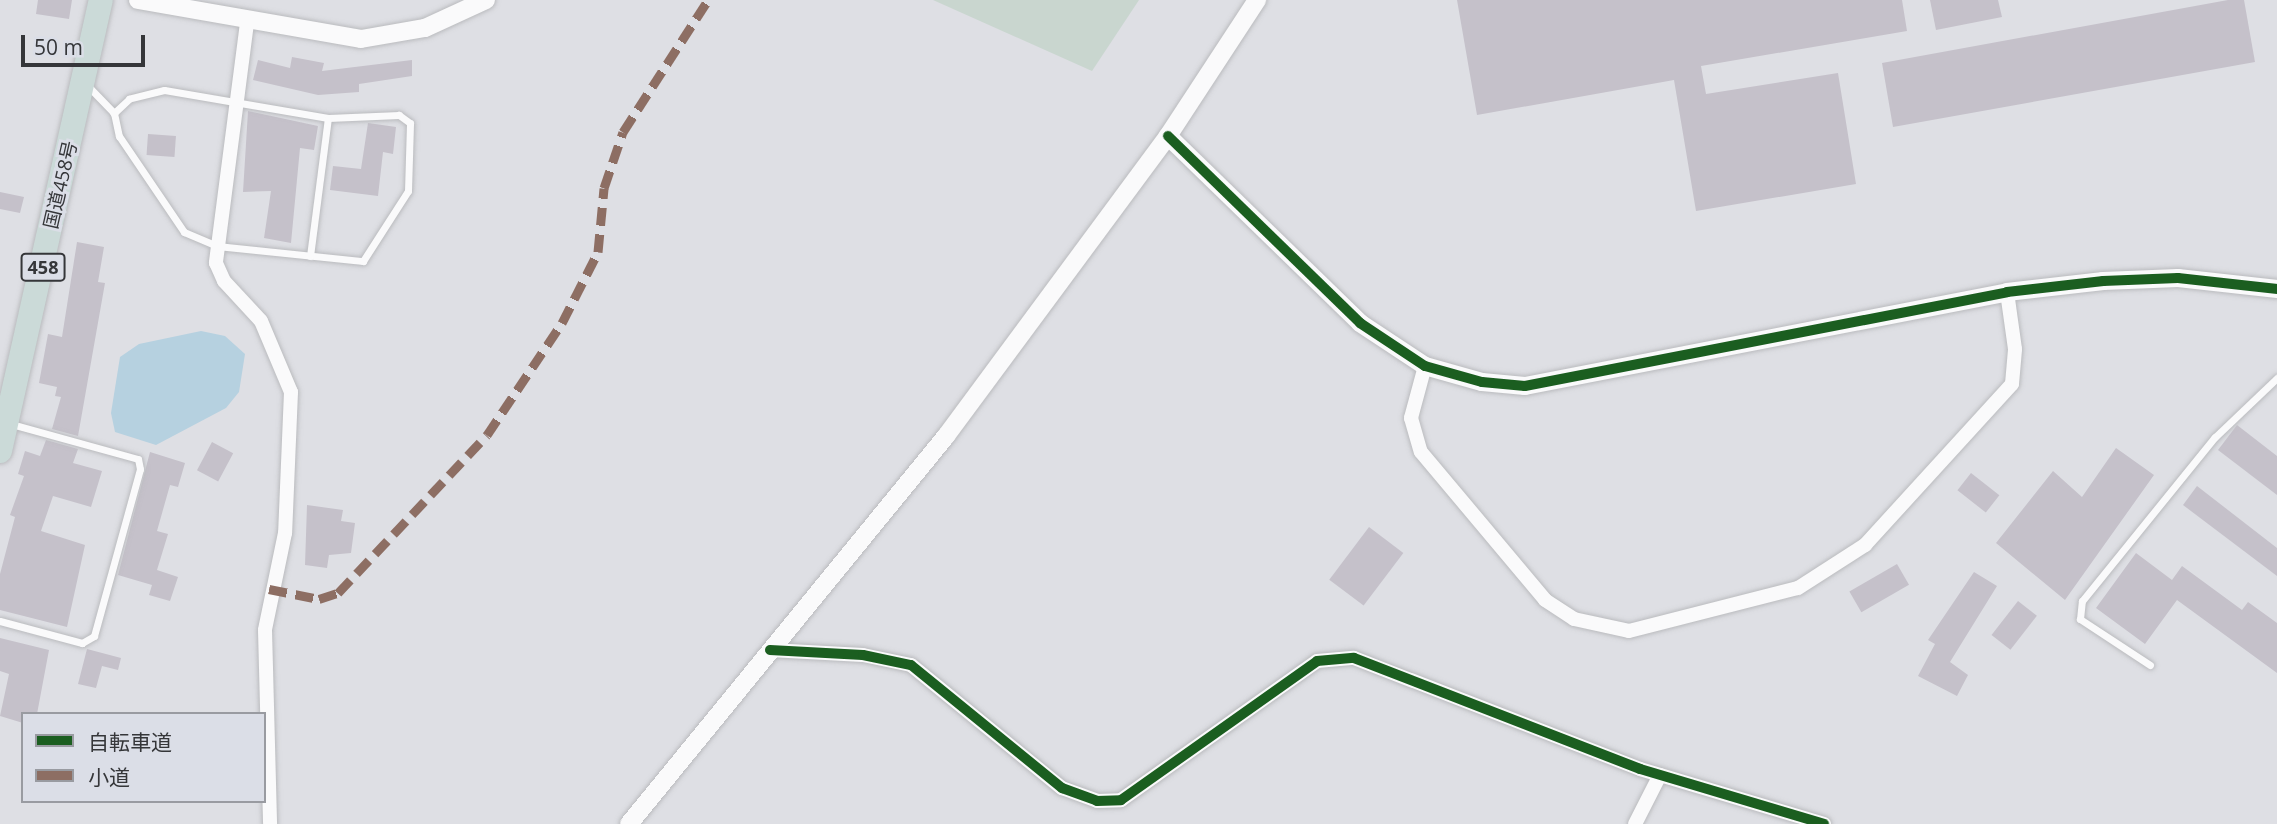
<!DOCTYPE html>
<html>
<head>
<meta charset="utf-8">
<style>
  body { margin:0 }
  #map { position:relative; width:2277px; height:824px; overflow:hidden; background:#dedfe4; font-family:"Open Sans","Noto Sans JP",sans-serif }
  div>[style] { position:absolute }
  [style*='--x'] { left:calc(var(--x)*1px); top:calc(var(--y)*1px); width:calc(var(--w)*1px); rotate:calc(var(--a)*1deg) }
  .green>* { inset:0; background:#c9d6cf }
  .water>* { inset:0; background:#b6d1e0 }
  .building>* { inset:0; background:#c5c1ca; transform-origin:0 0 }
  .roads { filter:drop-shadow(0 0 2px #babbbe) drop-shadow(0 0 2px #babbbe) }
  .service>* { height:7px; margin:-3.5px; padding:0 3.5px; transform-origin:3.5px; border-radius:3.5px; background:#fafafb }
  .minor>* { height:14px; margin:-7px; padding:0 7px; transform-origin:7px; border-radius:7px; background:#fafafb }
  .tertiary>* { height:18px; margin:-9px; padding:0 9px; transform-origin:9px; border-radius:9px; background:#fafafb }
  .trunk>* { height:24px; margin:-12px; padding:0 12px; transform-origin:12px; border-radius:12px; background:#cbdad8 }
  .quiet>* { height:9px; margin-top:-4.5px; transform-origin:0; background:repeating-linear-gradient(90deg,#8d6e63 0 18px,transparent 0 27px) }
  .cycleway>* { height:10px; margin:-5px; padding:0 5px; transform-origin:5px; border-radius:5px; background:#1b5e20 }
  span { translate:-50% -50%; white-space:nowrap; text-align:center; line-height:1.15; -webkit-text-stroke:6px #dbdee7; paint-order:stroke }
  .shield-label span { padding:2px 5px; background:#dbdee7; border:2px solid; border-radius:5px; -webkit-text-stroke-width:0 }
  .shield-label { font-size:18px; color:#353639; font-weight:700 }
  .street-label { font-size:19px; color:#353639 }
  .legend { position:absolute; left:21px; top:712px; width:245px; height:91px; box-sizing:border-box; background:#dbdee7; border:2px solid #999ba1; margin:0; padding:9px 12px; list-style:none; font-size:21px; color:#353639 }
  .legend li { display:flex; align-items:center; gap:14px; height:35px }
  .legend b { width:35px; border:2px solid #999ba1 }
  .scale { position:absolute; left:21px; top:35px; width:124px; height:32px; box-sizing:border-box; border:4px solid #353639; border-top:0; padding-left:9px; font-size:21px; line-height:24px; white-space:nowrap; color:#353639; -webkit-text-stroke:5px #dbdee7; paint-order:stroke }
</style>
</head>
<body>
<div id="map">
  <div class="green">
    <div style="clip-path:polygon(933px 0,1139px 0,1092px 71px)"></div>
  </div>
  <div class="water">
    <div style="clip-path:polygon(201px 331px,225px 336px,245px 354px,239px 392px,226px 408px,156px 445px,115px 432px,111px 413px,120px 357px,139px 344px)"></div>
  </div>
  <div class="building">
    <div style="clip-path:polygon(38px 0,72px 0,69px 19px,36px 14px)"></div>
    <div style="clip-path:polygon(1457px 0,1902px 0,1907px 31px,1701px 66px,1706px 94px,1838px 73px,1856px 184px,1696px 211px,1674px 80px,1477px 115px)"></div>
    <div style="clip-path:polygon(1930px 0,1998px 0,2002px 17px,1936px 30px)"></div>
    <div style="clip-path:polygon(2228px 0,2244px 0,2255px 62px,1893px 127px,1882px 63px)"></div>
    <div style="clip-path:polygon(292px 57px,324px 63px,322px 71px,412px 60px,412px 76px,359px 84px,359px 92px,318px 95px,253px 80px,258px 60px,290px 68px)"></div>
    <div style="clip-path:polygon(248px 111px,318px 126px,314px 150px,300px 148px,291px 243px,264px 238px,271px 191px,243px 192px)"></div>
    <div style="clip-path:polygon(368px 123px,396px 127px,393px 154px,383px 152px,378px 196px,330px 190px,333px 166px,361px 169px)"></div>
    <div style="left:148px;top:134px;width:28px;height:21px;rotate:4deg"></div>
    <div style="clip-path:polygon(0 192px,24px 197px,20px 213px,0 209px)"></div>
    <div style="clip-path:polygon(77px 242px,104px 247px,98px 282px,105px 283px,78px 436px,52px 429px,61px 397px,55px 396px,57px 387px,39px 383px,48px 334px,62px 337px)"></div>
    <div style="clip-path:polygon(2237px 425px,2277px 456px,2277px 495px,2218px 450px)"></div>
    <div style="clip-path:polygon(46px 440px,78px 449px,73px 463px,102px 471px,91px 507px,53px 496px,41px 531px,85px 545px,67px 627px,0 610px,0 574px,15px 517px,10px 515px,24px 476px,18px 474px,25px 451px,40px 456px)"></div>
    <div style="left:212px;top:442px;width:24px;height:32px;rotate:28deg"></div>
    <div style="clip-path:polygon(2116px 448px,2154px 475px,2065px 600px,1996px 543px,2053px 471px,2082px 497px)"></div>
    <div style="clip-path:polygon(150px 452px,185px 463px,178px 487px,170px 485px,157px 531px,168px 534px,157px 570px,178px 577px,170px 601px,149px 595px,152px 585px,118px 575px)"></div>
    <div style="left:1971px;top:473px;width:36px;height:22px;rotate:38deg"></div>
    <div style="clip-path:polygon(2197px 486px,2277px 548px,2277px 576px,2183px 505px)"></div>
    <div style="clip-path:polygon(307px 505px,343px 510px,341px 521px,355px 523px,351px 553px,329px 555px,327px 568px,305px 565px)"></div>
    <div style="left:1369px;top:527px;width:43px;height:66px;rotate:37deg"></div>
    <div style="clip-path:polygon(2136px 553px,2172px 580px,2182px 566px,2242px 610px,2248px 602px,2277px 623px,2277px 673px,2177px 600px,2145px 644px,2096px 608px)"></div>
    <div style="left:1897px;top:564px;width:24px;height:55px;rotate:60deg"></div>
    <div style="clip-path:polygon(1974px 572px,1997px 586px,1950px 662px,1968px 675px,1957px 696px,1918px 676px,1935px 644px,1928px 640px)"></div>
    <div style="left:2018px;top:601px;width:24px;height:43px;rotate:38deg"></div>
    <div style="clip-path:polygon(0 638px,49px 650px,37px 714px,23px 714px,23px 723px,0 716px,9px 674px,0 671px)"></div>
    <div style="clip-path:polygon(87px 649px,121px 658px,118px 670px,102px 666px,96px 688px,78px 684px)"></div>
  </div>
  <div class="roads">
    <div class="service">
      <div style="--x:86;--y:84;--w:40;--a:46"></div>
      <div style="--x:114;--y:113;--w:24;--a:78"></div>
      <div style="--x:119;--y:136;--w:116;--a:55.9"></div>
      <div style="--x:184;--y:232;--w:36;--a:23"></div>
      <div style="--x:217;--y:246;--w:147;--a:5.9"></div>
      <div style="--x:363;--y:261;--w:83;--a:-57.3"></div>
      <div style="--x:408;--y:191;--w:68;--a:-88.3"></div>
      <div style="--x:410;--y:123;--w:14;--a:-144"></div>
      <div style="--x:399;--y:115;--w:71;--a:177.6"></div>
      <div style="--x:328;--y:118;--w:166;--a:-170.3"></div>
      <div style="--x:164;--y:90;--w:36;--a:166"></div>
      <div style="--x:129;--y:99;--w:21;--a:137"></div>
      <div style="--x:310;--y:256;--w:139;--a:-82.6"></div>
      <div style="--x:0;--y:621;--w:85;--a:15"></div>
      <div style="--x:82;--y:643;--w:14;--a:-30"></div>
      <div style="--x:94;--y:636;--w:173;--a:-74.6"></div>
      <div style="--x:140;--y:469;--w:10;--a:-101"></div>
      <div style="--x:138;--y:459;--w:132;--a:-164.6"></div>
      <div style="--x:2150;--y:665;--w:84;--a:-146.7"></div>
      <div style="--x:2080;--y:619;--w:18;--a:-84"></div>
      <div style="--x:2082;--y:601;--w:211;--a:-51"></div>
      <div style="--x:2215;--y:437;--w:86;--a:-43.6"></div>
    </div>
    <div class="minor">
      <div style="--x:247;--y:23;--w:242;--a:97.4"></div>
      <div style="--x:216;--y:263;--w:20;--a:66"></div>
      <div style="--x:224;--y:281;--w:54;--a:47.2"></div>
      <div style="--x:261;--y:321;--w:77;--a:67.1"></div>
      <div style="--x:291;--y:392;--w:141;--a:92.4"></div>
      <div style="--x:285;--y:533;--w:99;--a:101.7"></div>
      <div style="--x:265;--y:630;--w:194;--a:88.5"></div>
      <div style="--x:1425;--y:366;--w:54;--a:105.1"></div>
      <div style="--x:1411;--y:418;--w:35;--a:74"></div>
      <div style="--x:1421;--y:452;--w:193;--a:50"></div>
      <div style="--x:1545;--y:600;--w:35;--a:33"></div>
      <div style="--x:1574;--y:619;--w:56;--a:12.3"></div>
      <div style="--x:1629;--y:631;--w:174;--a:-14.3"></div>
      <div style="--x:1798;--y:588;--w:80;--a:-32.7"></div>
      <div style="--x:1865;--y:545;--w:218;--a:-47.6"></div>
      <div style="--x:2012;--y:384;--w:35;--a:-85"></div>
      <div style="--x:2015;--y:349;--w:58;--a:-98"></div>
      <div style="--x:770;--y:650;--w:93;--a:3.1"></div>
      <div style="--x:863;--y:655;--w:49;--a:11.8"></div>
      <div style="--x:911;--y:665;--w:195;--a:39.2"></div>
      <div style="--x:1062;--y:788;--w:37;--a:20"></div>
      <div style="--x:1097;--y:801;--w:24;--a:-2"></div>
      <div style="--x:1121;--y:800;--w:240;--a:-35.3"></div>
      <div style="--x:1317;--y:661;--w:37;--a:-5"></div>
      <div style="--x:1354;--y:658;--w:307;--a:21.2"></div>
      <div style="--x:1640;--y:769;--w:192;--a:16.6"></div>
      <div style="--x:1635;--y:824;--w:55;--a:-63"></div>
    </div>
    <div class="tertiary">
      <div style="--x:138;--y:0;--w:226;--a:9.9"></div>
      <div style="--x:361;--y:39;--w:65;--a:-9.8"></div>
      <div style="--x:425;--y:28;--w:67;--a:-24.7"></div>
      <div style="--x:1168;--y:136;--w:268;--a:44.2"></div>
      <div style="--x:1360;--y:323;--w:78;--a:33.5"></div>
      <div style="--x:1425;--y:366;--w:59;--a:15.7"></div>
      <div style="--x:1482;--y:382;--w:43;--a:5.3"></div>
      <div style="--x:1525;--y:386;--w:491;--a:-11"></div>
      <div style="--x:2007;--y:292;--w:97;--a:-6.5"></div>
      <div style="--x:2103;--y:281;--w:75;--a:-2.3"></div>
      <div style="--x:2178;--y:278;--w:100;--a:6.3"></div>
      <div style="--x:629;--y:824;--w:501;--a:-50.75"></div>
      <div style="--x:946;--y:436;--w:373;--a:-53.5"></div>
      <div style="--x:1168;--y:136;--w:163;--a:-56.8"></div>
    </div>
    <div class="trunk">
      <div style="--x:0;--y:451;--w:462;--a:-77.4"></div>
    </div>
  </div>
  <div class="quiet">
    <div style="--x:269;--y:589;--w:51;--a:11.3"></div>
    <div style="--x:319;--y:599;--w:20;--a:-18"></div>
    <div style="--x:338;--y:593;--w:217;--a:-46.7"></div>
    <div style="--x:487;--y:435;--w:135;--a:-56.2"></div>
    <div style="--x:562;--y:323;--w:80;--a:-63.1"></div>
    <div style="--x:598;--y:252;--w:64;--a:-84.6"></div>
    <div style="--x:604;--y:188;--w:59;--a:-71.3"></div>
    <div style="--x:623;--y:132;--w:157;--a:-57.2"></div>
  </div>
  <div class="cycleway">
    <div style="--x:1168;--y:136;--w:268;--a:44.2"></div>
    <div style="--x:1360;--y:323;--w:78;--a:33.5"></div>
    <div style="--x:1425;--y:366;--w:59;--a:15.7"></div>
    <div style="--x:1482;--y:382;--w:43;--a:5.3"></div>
    <div style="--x:1525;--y:386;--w:491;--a:-11"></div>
    <div style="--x:2007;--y:292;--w:97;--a:-6.5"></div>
    <div style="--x:2103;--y:281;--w:75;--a:-2.3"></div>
    <div style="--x:2178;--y:278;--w:100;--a:6.3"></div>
    <div style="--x:770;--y:650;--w:93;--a:3.1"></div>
    <div style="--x:863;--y:655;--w:49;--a:11.8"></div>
    <div style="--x:911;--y:665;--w:195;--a:39.2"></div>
    <div style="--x:1062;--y:788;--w:37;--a:20"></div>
    <div style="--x:1097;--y:801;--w:24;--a:-2"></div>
    <div style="--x:1121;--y:800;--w:240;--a:-35.3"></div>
    <div style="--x:1317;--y:661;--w:37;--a:-5"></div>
    <div style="--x:1354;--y:658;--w:307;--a:21.2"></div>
    <div style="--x:1640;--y:769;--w:192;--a:16.6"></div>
  </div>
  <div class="shield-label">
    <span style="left:43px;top:267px">458</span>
  </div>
  <div class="street-label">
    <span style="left:61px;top:185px;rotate:-77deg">国道458号</span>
  </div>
  <ul class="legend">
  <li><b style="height:9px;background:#1b5e20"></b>自転車道</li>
  <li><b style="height:9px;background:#8d6e63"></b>小道</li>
  </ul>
  <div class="scale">50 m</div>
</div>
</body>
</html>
